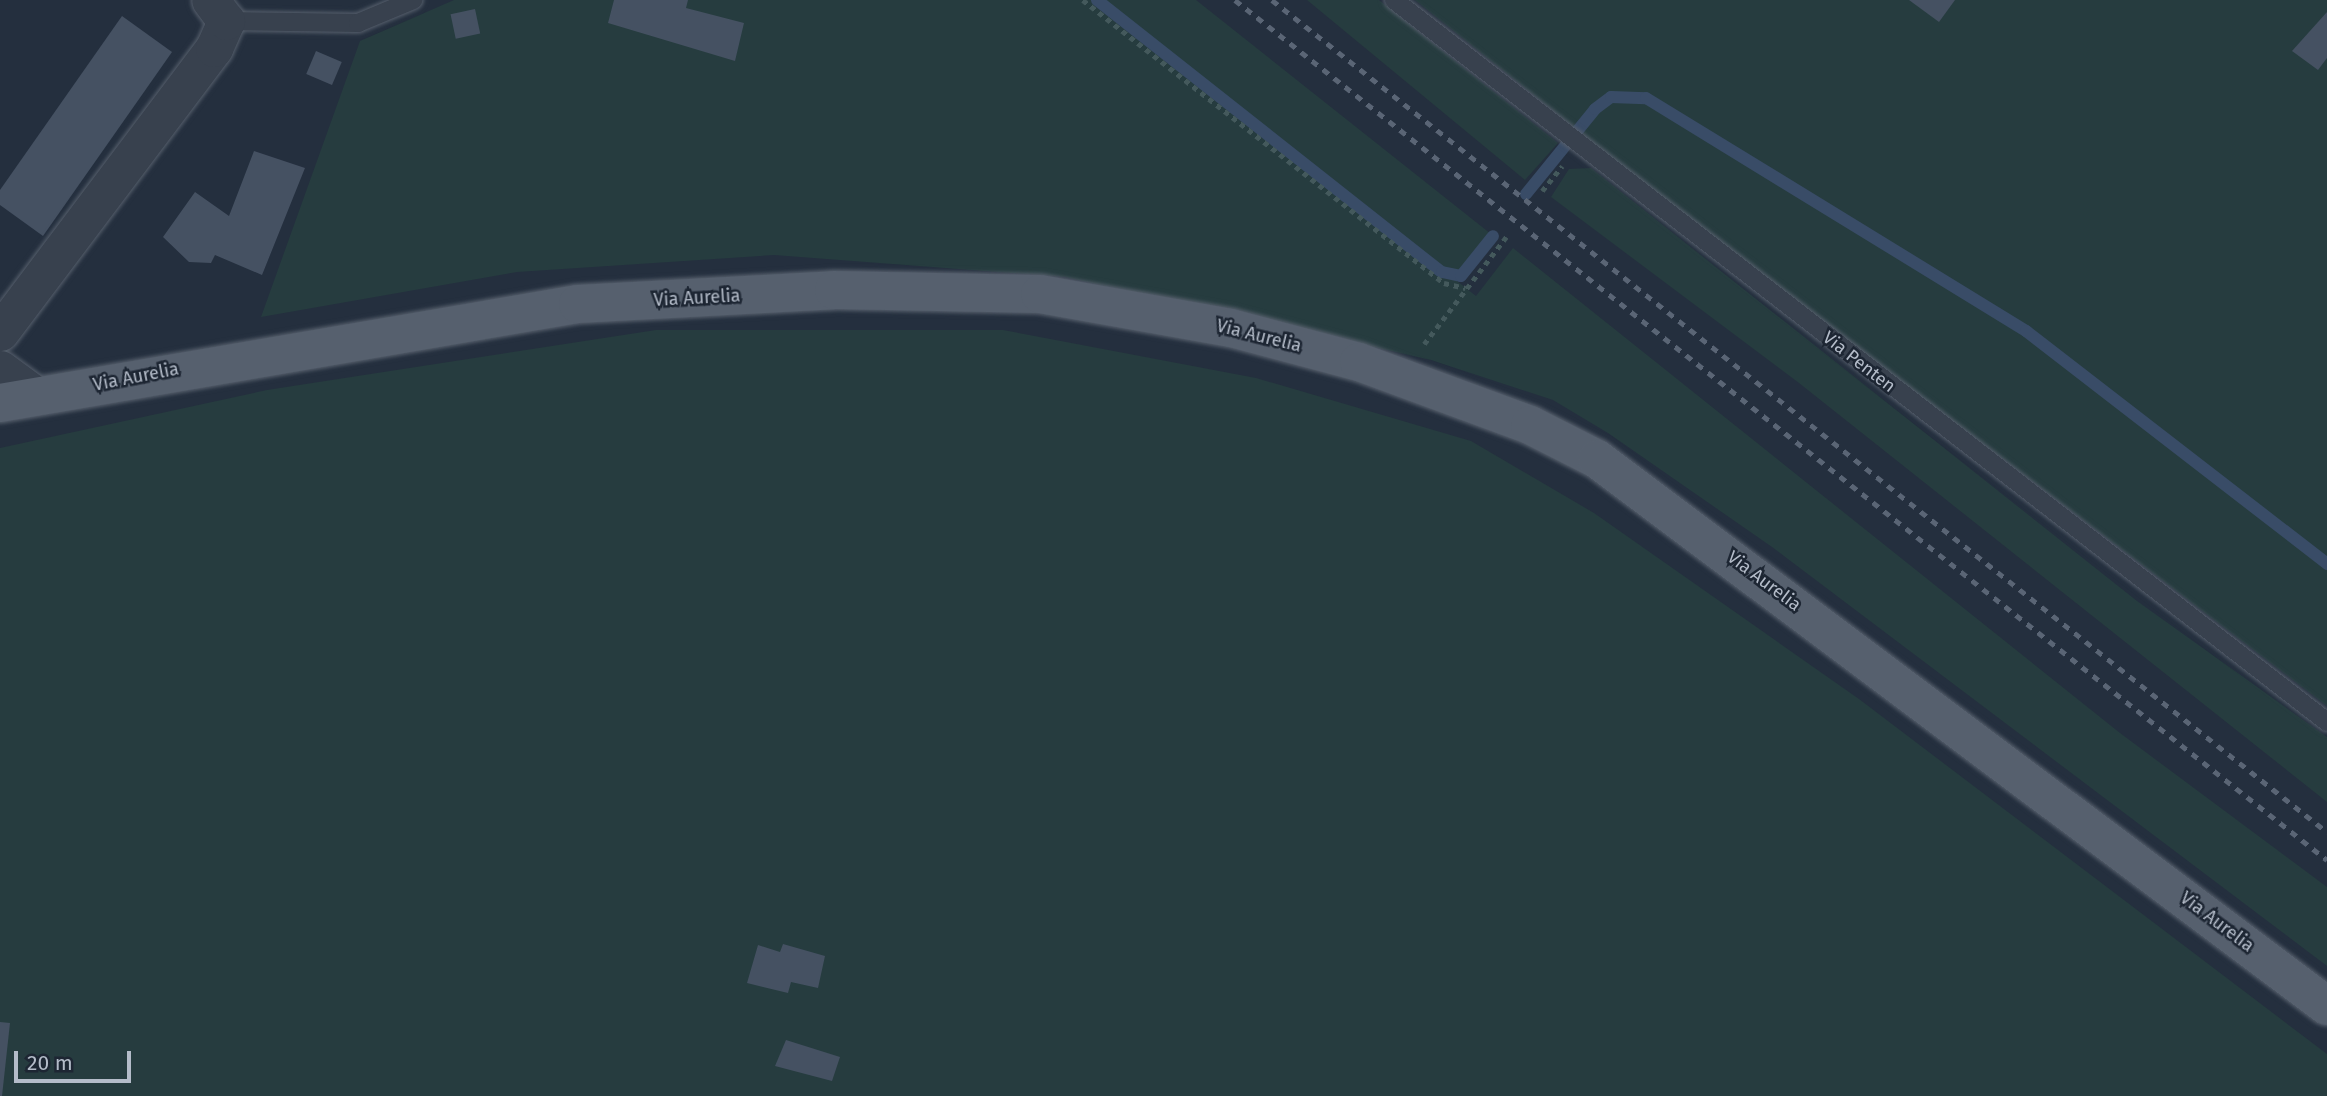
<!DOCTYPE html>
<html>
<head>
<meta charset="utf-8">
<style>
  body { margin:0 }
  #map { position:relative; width:2327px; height:1096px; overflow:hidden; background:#242f3e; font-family:"Fira Sans",sans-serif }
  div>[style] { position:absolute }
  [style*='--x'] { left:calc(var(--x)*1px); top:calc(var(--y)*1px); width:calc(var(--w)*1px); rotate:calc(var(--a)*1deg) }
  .green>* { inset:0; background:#263c3f }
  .stream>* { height:12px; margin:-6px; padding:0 6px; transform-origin:6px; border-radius:6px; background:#394c67 }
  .building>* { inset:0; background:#455162; transform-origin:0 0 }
  .path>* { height:4.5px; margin-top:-2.25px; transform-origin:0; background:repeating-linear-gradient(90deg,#44595c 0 5px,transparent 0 10px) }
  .roads { filter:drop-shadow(0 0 2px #565f6c) drop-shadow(0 0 2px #565f6c) }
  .lane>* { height:18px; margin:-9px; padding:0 9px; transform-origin:9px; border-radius:9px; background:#38414e }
  .street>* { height:37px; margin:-18.5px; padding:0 18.5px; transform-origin:18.5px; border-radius:18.5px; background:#38414e }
  .primary>* { height:38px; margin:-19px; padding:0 19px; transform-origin:19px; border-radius:19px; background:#56606e }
  .rail>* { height:5px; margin-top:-2.5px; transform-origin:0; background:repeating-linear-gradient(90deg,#5a6575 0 7px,transparent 0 14px) }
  span { translate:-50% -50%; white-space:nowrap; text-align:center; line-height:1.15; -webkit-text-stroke:5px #1d2633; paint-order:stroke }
  .street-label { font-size:18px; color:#b4bcc9 }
  .scale { position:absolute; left:14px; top:1051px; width:117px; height:32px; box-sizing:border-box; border:4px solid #b4bcc9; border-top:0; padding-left:9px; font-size:21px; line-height:24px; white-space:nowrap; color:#b4bcc9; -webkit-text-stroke:5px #1d2633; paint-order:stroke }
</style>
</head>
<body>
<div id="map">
  <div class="green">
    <div style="clip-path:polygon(454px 0,1196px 0,1491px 234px,1460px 272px,1444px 269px,1139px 30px,1476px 296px,1513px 248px,2120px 733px,2327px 887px,2327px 966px,1772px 547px,1608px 433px,1553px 400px,1431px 360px,1065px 277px,774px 255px,517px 272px,261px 317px,360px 41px)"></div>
    <div style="clip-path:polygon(1307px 0,1379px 0,1558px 143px,1525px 180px)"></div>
    <div style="clip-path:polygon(1415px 0,2327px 0,2327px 706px,1689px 220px)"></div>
    <div style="clip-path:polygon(1591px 168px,2137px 601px,2327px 737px,2327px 802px,1799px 383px,1551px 197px,1569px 169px)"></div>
    <div style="clip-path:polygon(656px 330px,1003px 330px,1256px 378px,1471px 441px,1594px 513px,1859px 699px,2327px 1054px,2327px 1096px,0 1096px,0 448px,267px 390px)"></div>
  </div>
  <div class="stream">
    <div style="--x:1097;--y:0;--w:439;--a:38.3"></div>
    <div style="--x:1442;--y:272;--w:19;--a:12"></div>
    <div style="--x:1461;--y:276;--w:51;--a:-51.3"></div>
    <div style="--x:1526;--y:194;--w:109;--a:-50.9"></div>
    <div style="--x:1595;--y:109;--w:20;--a:-37"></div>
    <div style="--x:1611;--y:97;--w:35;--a:2"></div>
    <div style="--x:1646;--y:98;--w:446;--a:31.5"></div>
    <div style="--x:2026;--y:331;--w:381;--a:37.7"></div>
  </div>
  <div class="building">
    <div style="clip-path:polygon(614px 0,688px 0,686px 8px,744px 23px,735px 61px,608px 23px)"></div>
    <div style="clip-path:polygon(1909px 0,1955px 0,1939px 22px)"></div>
    <div style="left:475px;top:9px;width:25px;height:25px;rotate:78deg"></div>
    <div style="clip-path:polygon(2327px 12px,2327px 58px,2318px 70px,2292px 51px)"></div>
    <div style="clip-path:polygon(122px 16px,172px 52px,43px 236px,0 205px,0 190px)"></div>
    <div style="left:316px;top:51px;width:28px;height:25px;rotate:23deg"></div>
    <div style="clip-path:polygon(254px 151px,305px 168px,262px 275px,215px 255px,211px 263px,189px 262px,163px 237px,195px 192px,229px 216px)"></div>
    <div style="clip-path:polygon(783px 944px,825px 956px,818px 988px,791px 982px,788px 993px,747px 983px,758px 945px,780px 952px)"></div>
    <div style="clip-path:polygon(0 1022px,10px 1023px,2px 1096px,0 1096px)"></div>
    <div style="clip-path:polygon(786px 1040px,840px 1057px,832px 1081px,775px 1066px)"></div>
  </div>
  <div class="path">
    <div style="--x:1083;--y:0;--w:459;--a:38.1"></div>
    <div style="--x:1444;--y:283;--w:22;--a:13"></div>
    <div style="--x:1542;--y:191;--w:32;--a:-51"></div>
    <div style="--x:1424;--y:344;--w:135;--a:-52.5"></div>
  </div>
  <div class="roads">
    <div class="lane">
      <div style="--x:1394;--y:0;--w:1180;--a:37.73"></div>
      <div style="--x:226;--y:21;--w:132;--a:0.9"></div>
      <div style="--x:358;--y:23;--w:60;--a:-22.7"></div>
    </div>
    <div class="street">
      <div style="--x:0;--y:332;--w:356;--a:-53"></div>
      <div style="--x:214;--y:48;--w:30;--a:-66"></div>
      <div style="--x:226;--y:21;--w:26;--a:-127"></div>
      <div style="--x:0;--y:369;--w:46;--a:36.1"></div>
    </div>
    <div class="primary">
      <div style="--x:0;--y:403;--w:586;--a:-9.72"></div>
      <div style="--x:578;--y:304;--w:256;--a:-3.1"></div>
      <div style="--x:834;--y:290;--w:206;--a:1.1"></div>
      <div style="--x:1040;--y:294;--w:194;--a:10.1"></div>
      <div style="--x:1231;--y:328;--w:132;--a:14.9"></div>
      <div style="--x:1359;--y:362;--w:182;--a:20.2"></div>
      <div style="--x:1530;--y:425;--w:75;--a:26.9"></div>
      <div style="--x:1597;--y:459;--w:912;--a:36.84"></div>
    </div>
  </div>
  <div class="rail">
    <div style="--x:1235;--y:0;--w:1390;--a:38.22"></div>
    <div style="--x:1272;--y:0;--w:1344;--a:38.26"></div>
  </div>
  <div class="street-label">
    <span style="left:697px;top:298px;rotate:-3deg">Via Aurelia</span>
    <span style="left:1259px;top:336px;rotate:14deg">Via Aurelia</span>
    <span style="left:1859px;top:362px;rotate:38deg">Via Penten</span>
    <span style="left:136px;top:377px;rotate:-11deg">Via Aurelia</span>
    <span style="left:1764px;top:581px;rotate:37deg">Via Aurelia</span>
    <span style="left:2217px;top:922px;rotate:37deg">Via Aurelia</span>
  </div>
  <div class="scale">20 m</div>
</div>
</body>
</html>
